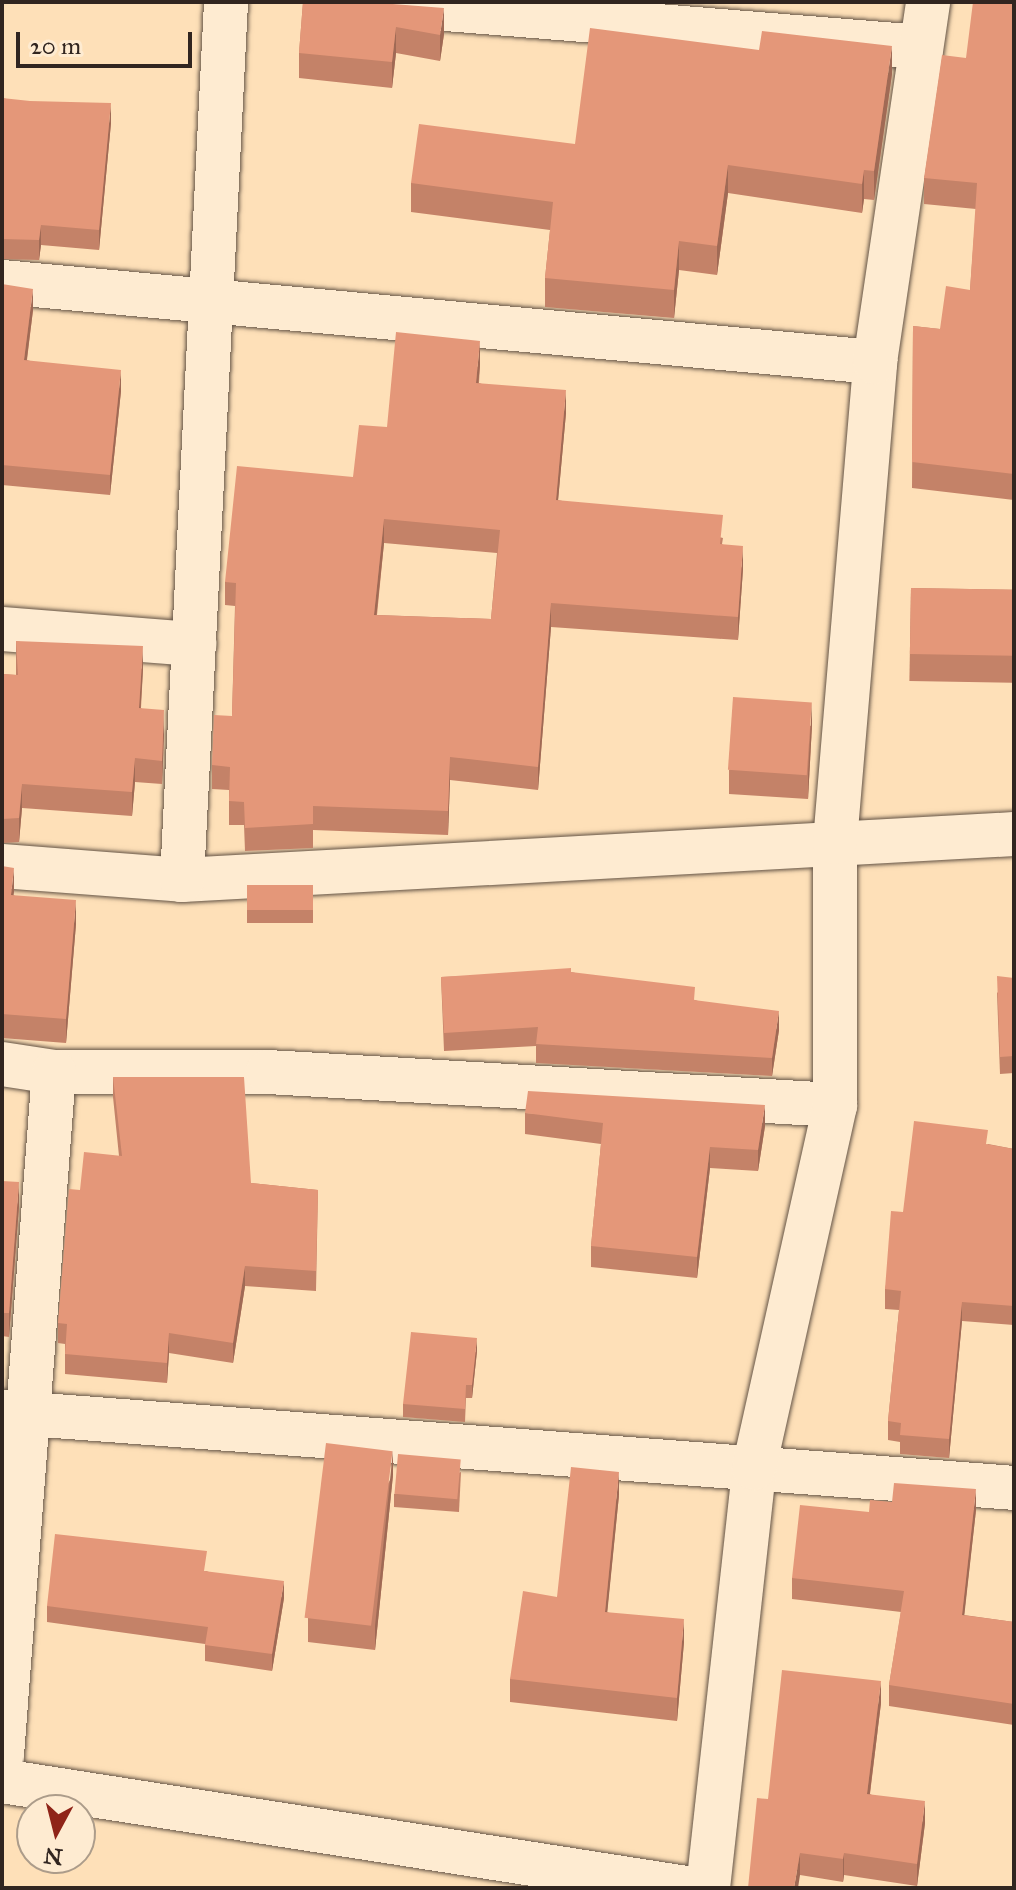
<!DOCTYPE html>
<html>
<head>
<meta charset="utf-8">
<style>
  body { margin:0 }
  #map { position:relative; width:1016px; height:1890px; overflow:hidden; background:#fee0b8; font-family:"IM FELL Great Primer",serif }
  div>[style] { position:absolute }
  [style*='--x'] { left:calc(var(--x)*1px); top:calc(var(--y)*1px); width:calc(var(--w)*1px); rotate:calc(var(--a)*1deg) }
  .roads { filter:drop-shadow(0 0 2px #645446) drop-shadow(0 0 2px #645446) }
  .minor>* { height:44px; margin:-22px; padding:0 22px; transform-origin:22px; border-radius:22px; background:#feebd1 }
  .wall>* { inset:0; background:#c48268; transform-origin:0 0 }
  .shaded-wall>* { inset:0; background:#a06a55 }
  .building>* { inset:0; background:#e49779; transform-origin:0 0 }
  span { translate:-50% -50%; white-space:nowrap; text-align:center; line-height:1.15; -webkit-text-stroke:7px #feebd1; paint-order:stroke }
  .frame { position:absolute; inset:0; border:4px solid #312520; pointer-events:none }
  .north { position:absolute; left:16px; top:1794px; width:80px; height:80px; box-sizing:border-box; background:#feebd1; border:2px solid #ac9c8a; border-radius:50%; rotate:187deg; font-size:22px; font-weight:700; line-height:32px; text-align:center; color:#312520 }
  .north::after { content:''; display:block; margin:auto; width:28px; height:36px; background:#8f2418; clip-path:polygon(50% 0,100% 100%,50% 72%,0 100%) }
  .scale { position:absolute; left:16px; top:32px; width:176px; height:36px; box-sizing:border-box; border:4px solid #312520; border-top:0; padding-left:10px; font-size:24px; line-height:28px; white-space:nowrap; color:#312520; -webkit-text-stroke:6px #feebd1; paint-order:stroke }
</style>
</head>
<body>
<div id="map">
  <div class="roads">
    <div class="minor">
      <div style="--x:358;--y:2;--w:565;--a:4.57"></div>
      <div style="--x:2;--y:282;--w:877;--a:5.24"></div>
      <div style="--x:2;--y:629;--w:193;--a:4.5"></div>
      <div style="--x:2;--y:866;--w:181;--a:4.4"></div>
      <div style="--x:182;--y:880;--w:833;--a:-3.16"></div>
      <div style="--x:182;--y:880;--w:879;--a:-87.13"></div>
      <div style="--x:2;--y:1064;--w:53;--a:8.7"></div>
      <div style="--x:54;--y:1072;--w:214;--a:0"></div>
      <div style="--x:268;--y:1072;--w:568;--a:3.33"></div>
      <div style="--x:2;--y:1412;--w:1015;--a:4.29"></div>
      <div style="--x:2;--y:1755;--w:685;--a:-85.65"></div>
      <div style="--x:2;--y:1781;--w:692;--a:8.89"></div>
      <div style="--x:708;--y:1888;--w:423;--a:-83.7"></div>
      <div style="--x:754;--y:1468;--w:372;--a:-77.4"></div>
      <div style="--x:835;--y:1105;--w:263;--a:-90"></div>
      <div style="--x:835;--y:842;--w:482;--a:-85.2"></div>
      <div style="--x:875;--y:362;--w:364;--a:-81.6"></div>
    </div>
  </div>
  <div class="wall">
    <div style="clip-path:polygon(303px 2px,444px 34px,440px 61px,396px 53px,392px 88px,299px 78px,299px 53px)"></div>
    <div style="clip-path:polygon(1014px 2px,1014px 500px,912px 488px,913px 326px,940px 329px,970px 290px,976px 209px,924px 204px,924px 178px,966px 58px)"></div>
    <div style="clip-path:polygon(892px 74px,874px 200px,864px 199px,862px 213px,728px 193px,717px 275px,679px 270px,674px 318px,545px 307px,545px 278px,550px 230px,411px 212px,411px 183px,575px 144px)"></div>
    <div style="clip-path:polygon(2px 98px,111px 123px,99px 250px,41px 245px,39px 260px,2px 259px)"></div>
    <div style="clip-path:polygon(2px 284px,33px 310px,27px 360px,121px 391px,110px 495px,2px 485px)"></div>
    <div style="clip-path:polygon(evenodd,480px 365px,479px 383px,566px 413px,558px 500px,723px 538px,722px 544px,743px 569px,738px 640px,551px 627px,538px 790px,450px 780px,448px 835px,313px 830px,313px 848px,245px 851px,244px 825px,229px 825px,229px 790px,212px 789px,212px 765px,232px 716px,235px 606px,225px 605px,225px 582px,353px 477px,387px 427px,480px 365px,384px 543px,497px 553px,491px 619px,377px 615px,384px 543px)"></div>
    <div style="left:911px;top:588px;width:103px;height:93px;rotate:1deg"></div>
    <div style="clip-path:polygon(16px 641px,143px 669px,141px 708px,164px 734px,162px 784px,135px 782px,132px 816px,22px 808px,19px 842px,2px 843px,2px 674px,16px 675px)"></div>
    <div style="clip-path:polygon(812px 725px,808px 799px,729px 794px,729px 770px)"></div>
    <div style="clip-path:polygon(2px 866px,13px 895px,76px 924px,66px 1043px,2px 1038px)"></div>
    <div style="left:313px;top:885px;width:38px;height:66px;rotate:90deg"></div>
    <div style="clip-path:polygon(571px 972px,695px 1000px,779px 1030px,772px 1076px,536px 1063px,536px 1046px,444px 1051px,441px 977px)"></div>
    <div style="clip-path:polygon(1014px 978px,1014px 1073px,1000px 1074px,997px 993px)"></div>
    <div style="clip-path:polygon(113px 1077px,251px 1183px,318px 1190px,316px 1291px,245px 1286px,233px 1363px,169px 1353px,167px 1383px,65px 1374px,65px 1344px,58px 1343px,58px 1323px,80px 1190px,119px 1156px,113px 1097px)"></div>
    <div style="clip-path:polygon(525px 1113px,765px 1126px,758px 1171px,710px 1168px,697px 1278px,591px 1267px,591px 1246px,601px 1144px,525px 1134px)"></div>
    <div style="clip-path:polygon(988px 1144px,1014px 1149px,1014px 1325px,962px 1321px,949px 1458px,900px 1454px,900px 1442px,888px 1440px,888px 1421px,899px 1310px,885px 1309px,885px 1289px,903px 1212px)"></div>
    <div style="clip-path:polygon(2px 1180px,19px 1206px,9px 1337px,2px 1336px)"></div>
    <div style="clip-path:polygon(477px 1351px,472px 1398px,466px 1398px,465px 1422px,403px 1417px,403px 1404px)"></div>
    <div style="clip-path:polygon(461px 1472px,459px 1512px,394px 1507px,394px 1494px)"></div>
    <div style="clip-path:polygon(393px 1475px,375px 1650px,308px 1642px,308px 1618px)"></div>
    <div style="clip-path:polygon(619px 1495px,607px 1612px,684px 1642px,677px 1721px,510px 1702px,510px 1679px,557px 1597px)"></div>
    <div style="clip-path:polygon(976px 1510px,964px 1615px,1014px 1622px,1014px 1725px,889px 1706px,889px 1685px,901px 1612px,792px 1599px,792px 1578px,869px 1512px)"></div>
    <div style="clip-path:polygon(206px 1571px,284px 1598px,272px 1671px,205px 1661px,205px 1644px,47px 1622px,47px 1606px)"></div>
    <div style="clip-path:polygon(881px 1703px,870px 1794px,925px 1823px,917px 1886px,844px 1875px,843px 1882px,800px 1875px,768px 1799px)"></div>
  </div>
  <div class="shaded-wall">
    <div style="clip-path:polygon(444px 8px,444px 34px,440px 61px,440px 35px)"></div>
    <div style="clip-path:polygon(396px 27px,396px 53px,392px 88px,392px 62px)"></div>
    <div style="clip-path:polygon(892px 46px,892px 74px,874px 200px,874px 171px)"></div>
    <div style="clip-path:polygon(111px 103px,111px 123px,99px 250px,99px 230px)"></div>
    <div style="clip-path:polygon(728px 165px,728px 193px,717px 275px,717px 246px)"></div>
    <div style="clip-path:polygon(864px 170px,864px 199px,862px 213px,862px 184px)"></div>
    <div style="clip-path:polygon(41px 225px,41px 245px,39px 260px,39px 240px)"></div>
    <div style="clip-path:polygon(679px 241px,679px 270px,674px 318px,674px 290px)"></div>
    <div style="clip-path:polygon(33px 289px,33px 310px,24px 381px,24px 360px)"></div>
    <div style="clip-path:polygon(480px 341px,480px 365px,476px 406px,476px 383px)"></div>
    <div style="clip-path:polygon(121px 370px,121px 391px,110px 495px,110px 475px)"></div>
    <div style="clip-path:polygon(566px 390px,566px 413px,556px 523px,556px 500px)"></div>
    <div style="clip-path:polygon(384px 519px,384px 543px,374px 638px,374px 615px)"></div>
    <div style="clip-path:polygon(743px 546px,743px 569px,738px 640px,738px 617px)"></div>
    <div style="clip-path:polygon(551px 603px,551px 627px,538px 790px,538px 767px)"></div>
    <div style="clip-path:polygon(143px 646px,143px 669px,139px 732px,139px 708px)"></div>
    <div style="clip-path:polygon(812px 702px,812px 725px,808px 799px,808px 775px)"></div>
    <div style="clip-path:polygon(164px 710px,164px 734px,162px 784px,162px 761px)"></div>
    <div style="clip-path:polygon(450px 757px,450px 780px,448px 835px,448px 811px)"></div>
    <div style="clip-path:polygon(135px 758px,135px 782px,132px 816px,132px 792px)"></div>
    <div style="clip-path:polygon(22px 784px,22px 808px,19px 842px,19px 818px)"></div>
    <div style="clip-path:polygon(14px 868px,14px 892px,11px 918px,11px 895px)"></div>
    <div style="clip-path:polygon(76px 900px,76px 924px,66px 1043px,66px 1019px)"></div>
    <div style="clip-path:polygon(779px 1011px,779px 1030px,772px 1076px,772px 1058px)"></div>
    <div style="clip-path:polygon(765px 1105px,765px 1126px,758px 1171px,758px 1150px)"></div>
    <div style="clip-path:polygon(710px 1147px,710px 1168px,697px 1278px,697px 1257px)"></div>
    <div style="clip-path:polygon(19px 1182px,19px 1206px,9px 1337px,9px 1313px)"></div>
    <div style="clip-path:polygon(245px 1266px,245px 1286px,233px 1363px,233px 1343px)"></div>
    <div style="clip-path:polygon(962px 1302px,962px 1321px,949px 1458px,949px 1439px)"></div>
    <div style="clip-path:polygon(169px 1333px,169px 1353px,167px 1383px,167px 1363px)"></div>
    <div style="clip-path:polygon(477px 1338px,477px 1351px,472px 1398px,472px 1385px)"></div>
    <div style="clip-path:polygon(393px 1451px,393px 1475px,375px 1650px,375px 1626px)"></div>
    <div style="clip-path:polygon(619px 1472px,619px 1495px,605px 1635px,605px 1612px)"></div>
    <div style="clip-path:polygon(976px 1489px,976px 1510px,962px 1636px,962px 1615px)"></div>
    <div style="clip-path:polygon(284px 1581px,284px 1598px,272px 1671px,272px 1654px)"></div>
    <div style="clip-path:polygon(684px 1619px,684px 1642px,677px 1721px,677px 1698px)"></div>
    <div style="clip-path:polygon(881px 1681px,881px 1703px,867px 1816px,867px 1794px)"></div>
    <div style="clip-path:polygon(925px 1801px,925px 1823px,917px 1886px,917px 1864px)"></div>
    <div style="clip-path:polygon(800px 1853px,800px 1875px,798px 1888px,794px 1888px)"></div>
    <div style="clip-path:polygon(844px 1853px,844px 1875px,843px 1882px,843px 1859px)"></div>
  </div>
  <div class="building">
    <div style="clip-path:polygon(303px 2px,367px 2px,444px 8px,440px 35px,396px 27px,392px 62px,299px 53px)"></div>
    <div style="clip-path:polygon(973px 2px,1014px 2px,1014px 474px,912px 462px,913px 326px,940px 329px,946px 286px,970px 290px,977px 183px,924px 178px,942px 55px,966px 58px)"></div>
    <div style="clip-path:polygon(590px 28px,759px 50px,762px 31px,892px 46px,874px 171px,864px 170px,862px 184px,728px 165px,717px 246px,679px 241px,674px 290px,545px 278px,553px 202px,411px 183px,419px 124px,575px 144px)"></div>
    <div style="clip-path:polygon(2px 98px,30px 101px,111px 103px,99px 230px,41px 225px,39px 240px,2px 239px)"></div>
    <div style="clip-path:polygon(2px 284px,33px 289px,24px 360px,121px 370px,110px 475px,2px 465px)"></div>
    <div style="clip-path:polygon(evenodd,396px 332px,480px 341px,476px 383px,566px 390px,556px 500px,723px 515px,720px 544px,743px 546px,738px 617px,551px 603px,538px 767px,450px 757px,448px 811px,313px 806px,313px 824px,245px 828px,244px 802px,229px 801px,230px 767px,212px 765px,214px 715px,232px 716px,236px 583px,225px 582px,237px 466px,353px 477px,359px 425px,387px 427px,396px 332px,384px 519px,500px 530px,491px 619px,374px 615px,384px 519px)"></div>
    <div style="left:911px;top:588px;width:103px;height:66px;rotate:1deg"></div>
    <div style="clip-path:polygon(16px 641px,143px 646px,139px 708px,164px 710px,162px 761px,135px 758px,132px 792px,22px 784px,19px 818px,2px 819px,2px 674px,18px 675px)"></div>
    <div style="left:733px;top:697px;width:79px;height:73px;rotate:4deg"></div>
    <div style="clip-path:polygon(2px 866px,14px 868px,11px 895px,76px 900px,66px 1019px,2px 1014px)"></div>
    <div style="left:313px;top:885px;width:25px;height:66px;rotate:90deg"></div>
    <div style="clip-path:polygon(571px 968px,571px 972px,695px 987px,694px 1000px,779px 1011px,772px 1058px,536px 1044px,538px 1027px,444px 1033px,441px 977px)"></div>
    <div style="clip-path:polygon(997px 976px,1014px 978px,1014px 1056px,1000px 1057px)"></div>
    <div style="clip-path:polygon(113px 1077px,244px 1077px,251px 1183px,318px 1190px,316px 1271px,245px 1266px,233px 1343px,169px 1333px,167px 1363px,65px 1354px,67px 1324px,58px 1323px,69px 1189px,80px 1190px,84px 1152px,122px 1156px)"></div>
    <div style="clip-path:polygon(528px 1091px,765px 1105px,758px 1150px,710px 1147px,697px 1257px,591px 1246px,603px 1123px,525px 1113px)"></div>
    <div style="clip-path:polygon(914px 1121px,988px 1130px,986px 1144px,1014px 1149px,1014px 1306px,962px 1302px,949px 1439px,900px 1435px,901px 1423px,888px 1421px,901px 1291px,885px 1289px,891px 1211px,903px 1212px)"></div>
    <div style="clip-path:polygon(2px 1181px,19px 1182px,9px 1313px,2px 1313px)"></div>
    <div style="clip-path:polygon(411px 1332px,477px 1338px,472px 1385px,466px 1385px,465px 1409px,403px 1404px)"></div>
    <div style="left:326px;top:1443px;width:67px;height:176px;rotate:7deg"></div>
    <div style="left:398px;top:1454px;width:63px;height:40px;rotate:5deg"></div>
    <div style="clip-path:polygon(571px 1467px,619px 1472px,605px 1612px,684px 1619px,677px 1698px,510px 1679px,523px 1591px,557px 1597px)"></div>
    <div style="clip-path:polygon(894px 1483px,976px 1489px,962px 1615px,1014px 1622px,1014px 1704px,889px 1685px,904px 1591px,792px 1578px,800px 1505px,869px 1512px,870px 1500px,892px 1502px)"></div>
    <div style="clip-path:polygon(55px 1534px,207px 1551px,204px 1571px,284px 1581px,272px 1654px,205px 1645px,208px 1627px,47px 1606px)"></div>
    <div style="clip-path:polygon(782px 1670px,881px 1681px,867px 1794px,925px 1801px,917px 1864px,844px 1853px,843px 1859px,800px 1853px,794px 1888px,748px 1888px,757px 1798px,768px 1799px)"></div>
  </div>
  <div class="frame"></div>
  <div class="north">N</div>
  <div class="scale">20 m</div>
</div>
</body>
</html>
